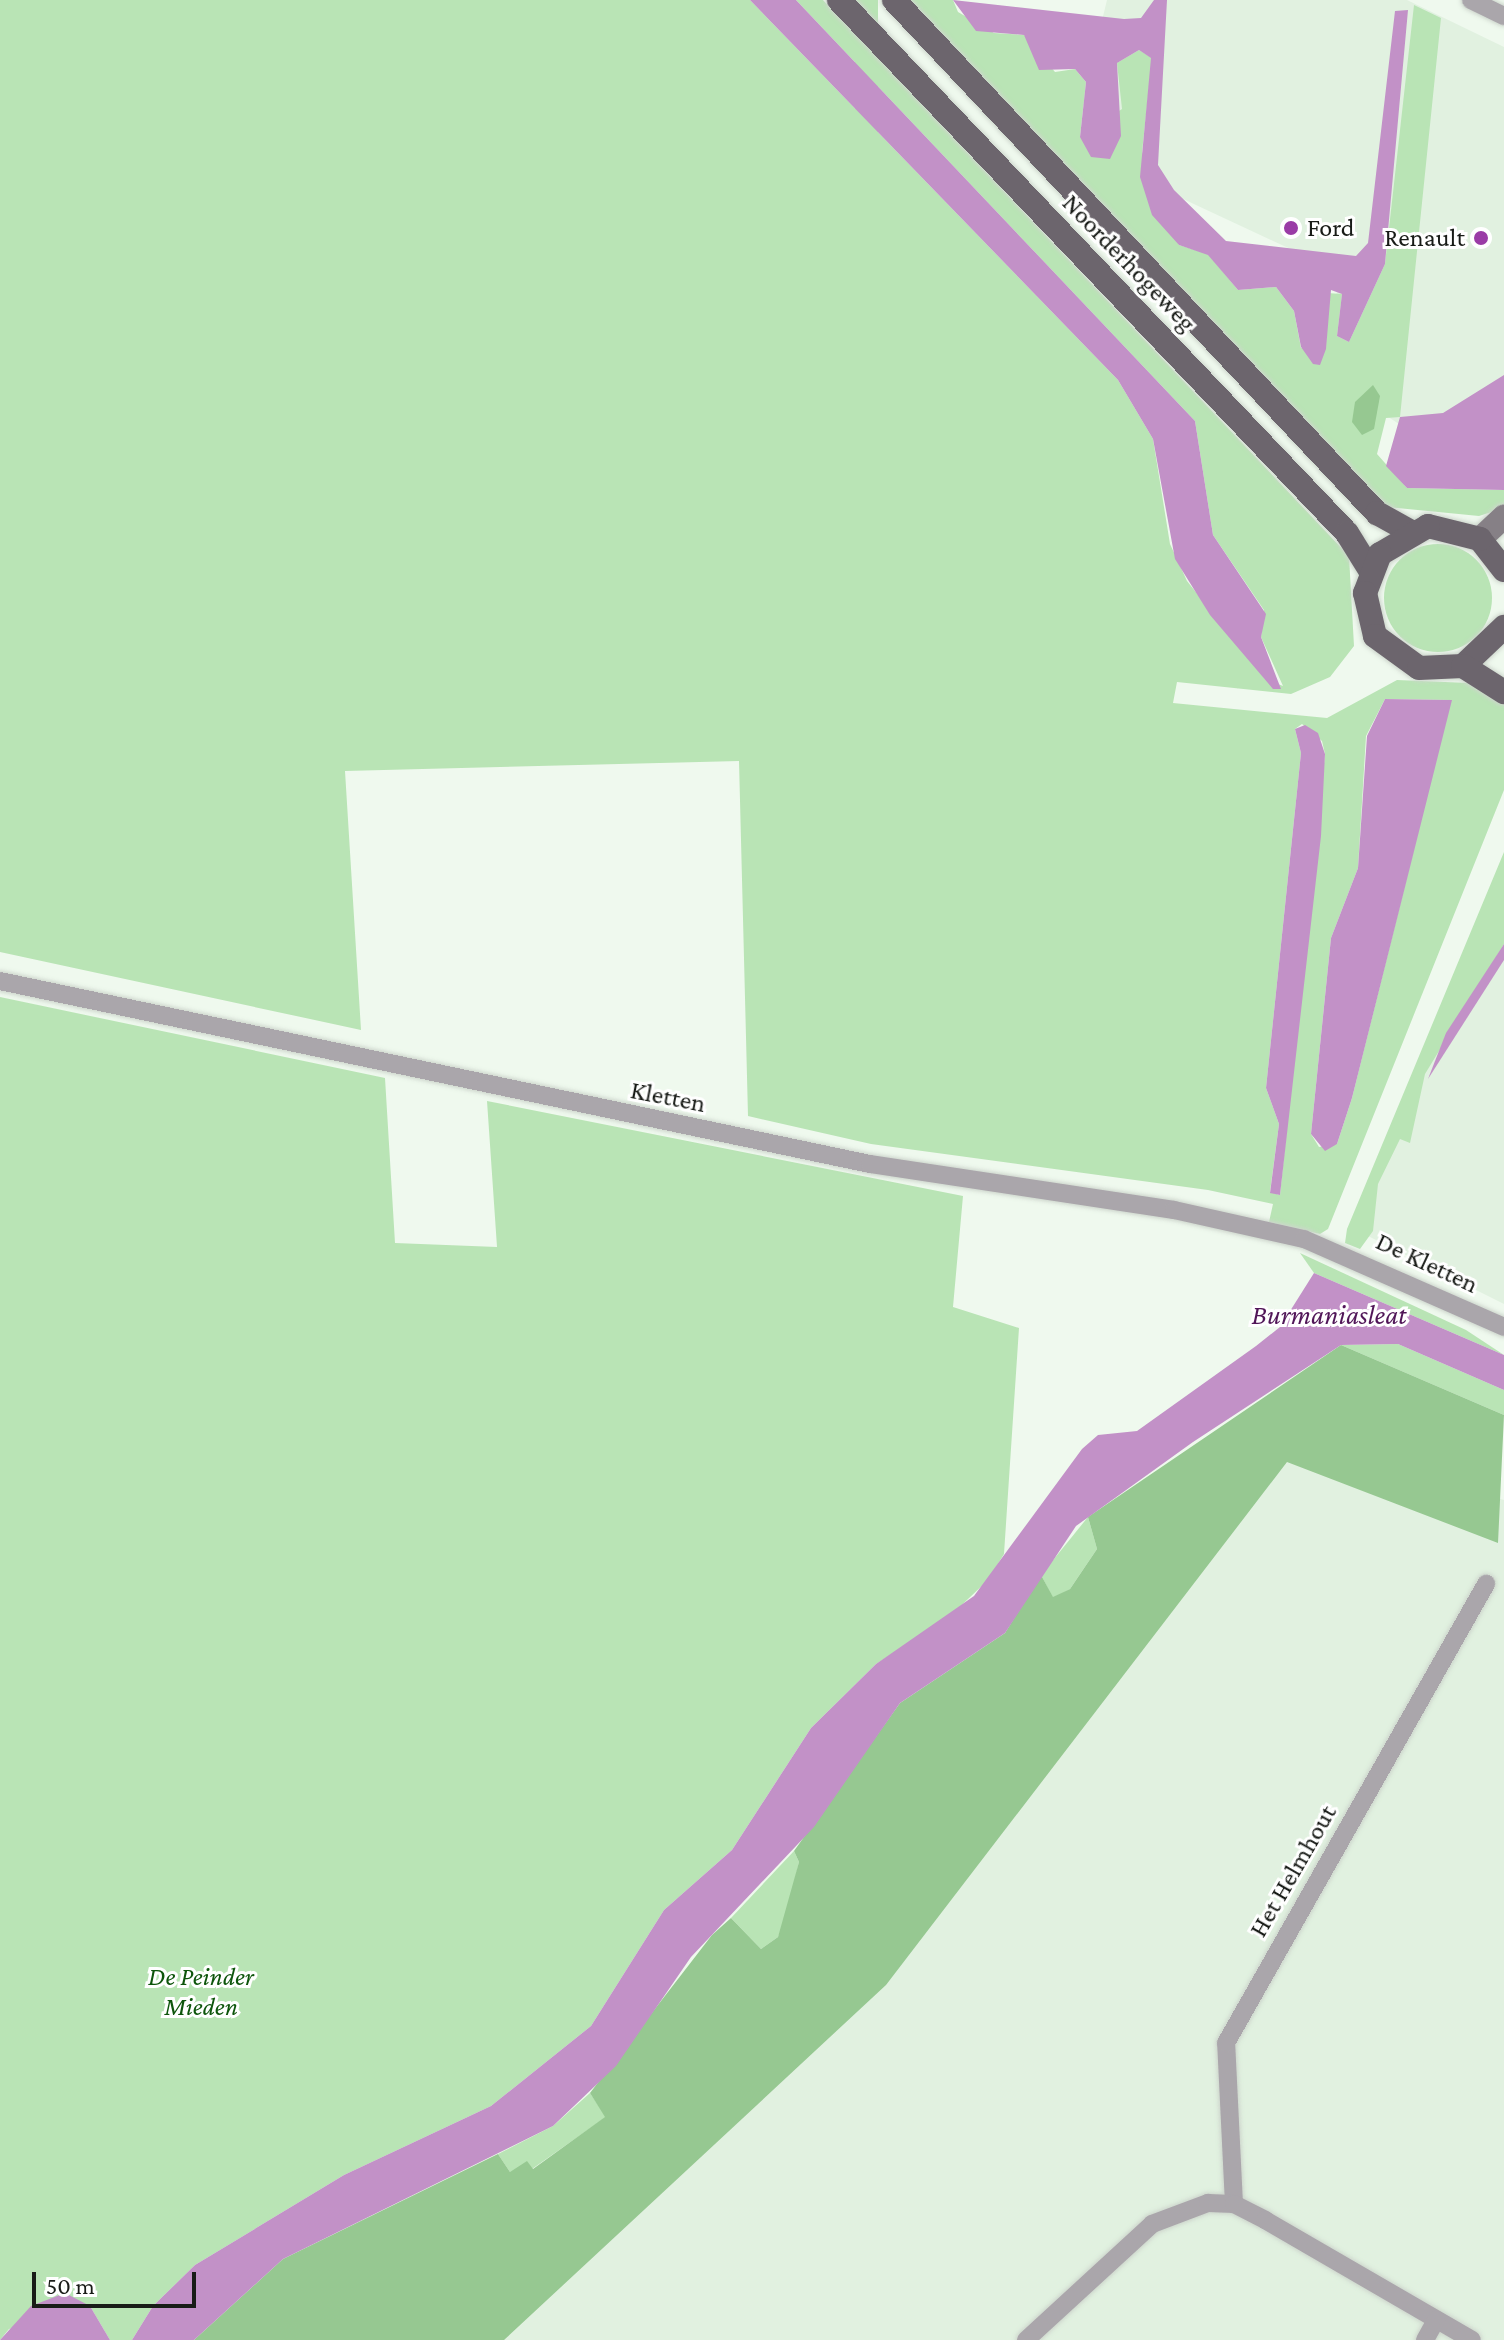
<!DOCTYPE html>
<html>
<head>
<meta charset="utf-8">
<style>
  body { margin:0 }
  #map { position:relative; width:1504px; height:2340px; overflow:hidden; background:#eff9ee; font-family:"Crimson Pro",serif }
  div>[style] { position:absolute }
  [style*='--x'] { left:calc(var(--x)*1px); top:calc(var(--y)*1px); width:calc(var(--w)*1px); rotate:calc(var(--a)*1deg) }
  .built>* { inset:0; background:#e1f1e0 }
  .green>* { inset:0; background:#b9e4b5; transform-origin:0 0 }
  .round { border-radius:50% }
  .forest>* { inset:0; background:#96c891 }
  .water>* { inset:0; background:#c291c7 }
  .roads { filter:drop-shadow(0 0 2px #cdd5cc) drop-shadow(0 0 2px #cdd5cc) }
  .street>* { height:18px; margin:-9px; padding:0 9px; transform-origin:9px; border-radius:9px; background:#aaa6ab }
  .secondary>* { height:24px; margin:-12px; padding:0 12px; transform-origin:12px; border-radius:12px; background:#868086 }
  .primary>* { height:24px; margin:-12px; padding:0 12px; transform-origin:12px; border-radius:12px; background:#6c656d }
  .dots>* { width:22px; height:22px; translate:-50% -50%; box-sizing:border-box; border:4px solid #fff; border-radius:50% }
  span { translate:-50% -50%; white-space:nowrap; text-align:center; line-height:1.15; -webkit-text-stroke:6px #fff; paint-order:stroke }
  .poi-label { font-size:26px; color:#181b17 }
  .left { translate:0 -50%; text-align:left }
  .right { translate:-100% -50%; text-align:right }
  .street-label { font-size:26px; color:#181b17 }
  .park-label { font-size:26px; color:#0d550b; font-style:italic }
  .water-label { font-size:28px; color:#511658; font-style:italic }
  .scale { position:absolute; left:32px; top:2272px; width:164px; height:36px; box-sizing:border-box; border:4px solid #181b17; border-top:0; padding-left:10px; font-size:24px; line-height:28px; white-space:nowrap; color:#181b17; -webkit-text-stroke:6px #fff; paint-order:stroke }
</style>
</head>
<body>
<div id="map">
  <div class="built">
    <div style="clip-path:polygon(1107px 0,1407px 0,1504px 47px,1504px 385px,1434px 447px,1309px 365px,1344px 274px,1121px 170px,1082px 103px)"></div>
    <div style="clip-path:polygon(1504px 920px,1504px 1304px,1362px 1233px,1370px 1183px,1438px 1029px)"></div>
    <div style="clip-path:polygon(1287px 1437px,1504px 1500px,1504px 2340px,454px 2340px)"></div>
  </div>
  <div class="green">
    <div style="clip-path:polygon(evenodd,0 0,750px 0,1118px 380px,1153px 439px,1170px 544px,1187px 581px,1265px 679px,1283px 686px,1261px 637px,1264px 610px,1213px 535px,1195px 421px,796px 0,823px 0,1349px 556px,1354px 646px,1330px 677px,1291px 694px,1177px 682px,1173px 703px,1327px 718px,1397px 680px,1469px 683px,1504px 702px,1504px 790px,1328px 1229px,1320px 1234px,1269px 1222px,1273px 1204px,1208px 1190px,871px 1144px,748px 1116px,739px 761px,345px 771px,361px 1030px,0 952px,0 0,1385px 699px,1451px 700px,1352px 1098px,1337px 1144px,1319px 1147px,1311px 1134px,1331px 938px,1358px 868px,1366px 736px,1385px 699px,0 0,1302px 724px,1322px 741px,1325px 754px,1280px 1195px,1270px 1192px,1279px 1124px,1266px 1088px,1301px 753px,1295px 729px,1302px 724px)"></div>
    <div style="left:855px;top:0;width:23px;height:742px"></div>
    <div style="clip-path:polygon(909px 0,953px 0,958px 12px,994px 33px,1024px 35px,1055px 72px,1075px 69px,1086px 82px,1080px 137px,1122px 109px,1117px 63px,1139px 50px,1152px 58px,1142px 152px,1179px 245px,1208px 254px,1238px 290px,1276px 287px,1294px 311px,1301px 348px,1326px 349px,1327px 293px,1342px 294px,1337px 336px,1349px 342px,1385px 264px,1414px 5px,1441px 18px,1400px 417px,1386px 418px,1377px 454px,1407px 488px,1504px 490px,1504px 508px,1479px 516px,1387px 507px)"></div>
    <div class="round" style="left:1384px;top:544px;width:108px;height:108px"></div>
    <div style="clip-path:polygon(1504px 852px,1504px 944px,1425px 1074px,1410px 1143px,1400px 1139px,1378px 1184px,1373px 1231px,1360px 1249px,1345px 1243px,1347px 1229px)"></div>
    <div style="clip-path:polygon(0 997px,385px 1078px,395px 1243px,497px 1247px,487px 1101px,963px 1196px,953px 1307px,1019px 1328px,1004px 1554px,988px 1580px,947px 1619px,876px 1664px,811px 1728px,732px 1850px,664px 1910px,591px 2026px,491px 2106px,344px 2175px,195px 2265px,153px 2306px,132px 2340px,110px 2340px,90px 2306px,9px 2329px,0 2340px)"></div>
    <div style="clip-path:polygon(1300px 1253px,1466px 1330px,1504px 1355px,1314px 1273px)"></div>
    <div style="clip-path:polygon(1398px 1344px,1504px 1390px,1504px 1415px,1341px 1345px)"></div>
    <div style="clip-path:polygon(1088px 1517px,1097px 1549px,1070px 1589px,1053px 1598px,1041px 1575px)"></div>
    <div style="clip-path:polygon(794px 1851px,799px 1862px,786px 1918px,778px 1937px,761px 1949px,731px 1918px)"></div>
    <div style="clip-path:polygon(590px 2093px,606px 2117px,532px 2169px,510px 2172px,498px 2154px,553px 2126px)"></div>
  </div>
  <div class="forest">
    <div style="clip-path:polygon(1373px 385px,1380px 396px,1374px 429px,1362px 435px,1352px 422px,1355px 402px)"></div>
    <div style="clip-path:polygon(1341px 1345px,1504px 1415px,1498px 1543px,1287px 1462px,886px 1985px,504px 2340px,194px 2340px,283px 2259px,498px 2154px,510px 2172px,527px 2161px,533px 2169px,605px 2117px,590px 2093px,712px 1935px,731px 1918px,761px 1949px,778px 1937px,799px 1862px,794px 1851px,900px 1703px,1005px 1633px,1041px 1575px,1053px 1597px,1070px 1589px,1097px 1549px,1088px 1517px)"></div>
  </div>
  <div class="water">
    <div style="clip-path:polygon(750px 0,796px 0,1195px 421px,1213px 535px,1266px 614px,1261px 637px,1281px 689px,1273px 689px,1210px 615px,1175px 559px,1153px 439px,1118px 380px)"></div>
    <div style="clip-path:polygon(953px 0,1124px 19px,1141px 18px,1154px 0,1167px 0,1158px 165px,1174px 190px,1226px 241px,1356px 256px,1368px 243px,1395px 11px,1408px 10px,1385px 264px,1349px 342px,1337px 336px,1342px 294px,1331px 290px,1326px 349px,1320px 365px,1313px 364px,1301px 347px,1294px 311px,1276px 287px,1238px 290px,1208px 255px,1179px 245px,1152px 215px,1140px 177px,1151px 58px,1139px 50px,1117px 63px,1121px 136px,1110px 159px,1091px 157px,1080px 137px,1086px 82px,1075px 69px,1039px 70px,1024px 35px,976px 31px)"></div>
    <div style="clip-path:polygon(1504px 375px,1504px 490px,1407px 488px,1386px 466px,1400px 417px,1443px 413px)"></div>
    <div style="clip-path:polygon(1385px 699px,1452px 700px,1352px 1098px,1337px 1144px,1325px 1151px,1311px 1134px,1331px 938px,1358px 868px,1367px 736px)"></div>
    <div style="clip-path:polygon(1305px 725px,1318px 733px,1325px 754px,1321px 836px,1280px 1195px,1270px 1193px,1279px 1124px,1266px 1088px,1301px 753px,1295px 729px)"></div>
    <div style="clip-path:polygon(1504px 944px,1504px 960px,1428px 1079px,1446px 1033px)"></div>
    <div style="clip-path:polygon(1314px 1273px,1504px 1355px,1504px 1390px,1398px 1344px,1341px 1345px,1193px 1442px,1076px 1526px,1005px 1633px,900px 1703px,814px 1827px,691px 1957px,616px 2066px,553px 2126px,283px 2259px,194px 2340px,132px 2340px,153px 2306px,195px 2265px,344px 2175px,491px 2106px,591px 2026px,664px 1910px,732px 1850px,811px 1728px,876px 1664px,974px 1596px,1082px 1449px,1098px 1435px,1137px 1431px,1256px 1346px,1280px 1327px)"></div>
    <div style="clip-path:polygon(65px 2293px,90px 2306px,110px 2340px,0 2340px,31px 2306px)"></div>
  </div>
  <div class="roads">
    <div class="street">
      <div style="--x:1471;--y:0;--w:37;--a:26"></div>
      <div style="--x:0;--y:981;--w:889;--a:11.88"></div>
      <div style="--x:870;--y:1164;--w:307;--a:8.6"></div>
      <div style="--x:1174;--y:1210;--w:133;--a:12.6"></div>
      <div style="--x:1304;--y:1239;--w:219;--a:23.7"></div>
      <div style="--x:1234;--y:2204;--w:161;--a:-92.8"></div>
      <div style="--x:1226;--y:2043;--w:528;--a:-60.47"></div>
      <div style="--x:1026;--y:2340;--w:171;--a:-42.6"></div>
      <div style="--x:1152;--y:2224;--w:60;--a:-20.6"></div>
      <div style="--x:1208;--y:2203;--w:26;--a:2"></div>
      <div style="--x:1234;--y:2204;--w:35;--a:27"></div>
      <div style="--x:1265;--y:2220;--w:239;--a:30.1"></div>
      <div style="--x:1425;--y:2340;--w:23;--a:-61"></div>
    </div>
    <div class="secondary">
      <div style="--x:1480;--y:539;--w:33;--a:-43"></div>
    </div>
    <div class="primary">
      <div style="--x:839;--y:0;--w:736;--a:46.38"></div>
      <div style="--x:1347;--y:533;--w:44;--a:58.1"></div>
      <div style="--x:894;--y:0;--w:705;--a:46.73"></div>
      <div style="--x:1377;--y:513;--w:38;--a:29"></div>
      <div style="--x:1504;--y:570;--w:39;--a:-128"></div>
      <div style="--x:1480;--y:539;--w:54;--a:-166"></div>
      <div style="--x:1428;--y:526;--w:56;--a:149.7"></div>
      <div style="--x:1380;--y:554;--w:42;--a:111"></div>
      <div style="--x:1365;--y:593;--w:44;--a:76.9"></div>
      <div style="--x:1375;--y:636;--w:54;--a:36"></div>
      <div style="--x:1419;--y:668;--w:44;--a:-2.6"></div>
      <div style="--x:1463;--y:666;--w:57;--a:-43.6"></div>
      <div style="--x:1463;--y:666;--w:49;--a:32.4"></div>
    </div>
  </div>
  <div class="dots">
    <div style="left:1291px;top:228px;background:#9a3ca6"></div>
    <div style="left:1481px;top:238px;background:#9a3ca6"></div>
  </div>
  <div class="poi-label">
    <span class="left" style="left:1307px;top:228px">Ford</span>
    <span class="right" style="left:1465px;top:238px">Renault</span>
  </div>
  <div class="street-label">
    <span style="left:1129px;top:263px;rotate:46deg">Noorderhogeweg</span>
    <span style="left:668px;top:1097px;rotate:11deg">Kletten</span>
    <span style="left:1427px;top:1263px;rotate:25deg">De Kletten</span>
    <span style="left:1293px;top:1871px;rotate:-60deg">Het Helmhout</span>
  </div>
  <div class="park-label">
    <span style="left:201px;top:1992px">De Peinder<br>Mieden</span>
  </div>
  <div class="water-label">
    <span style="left:1329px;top:1315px">Burmaniasleat</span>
  </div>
  <div class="scale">50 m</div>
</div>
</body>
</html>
